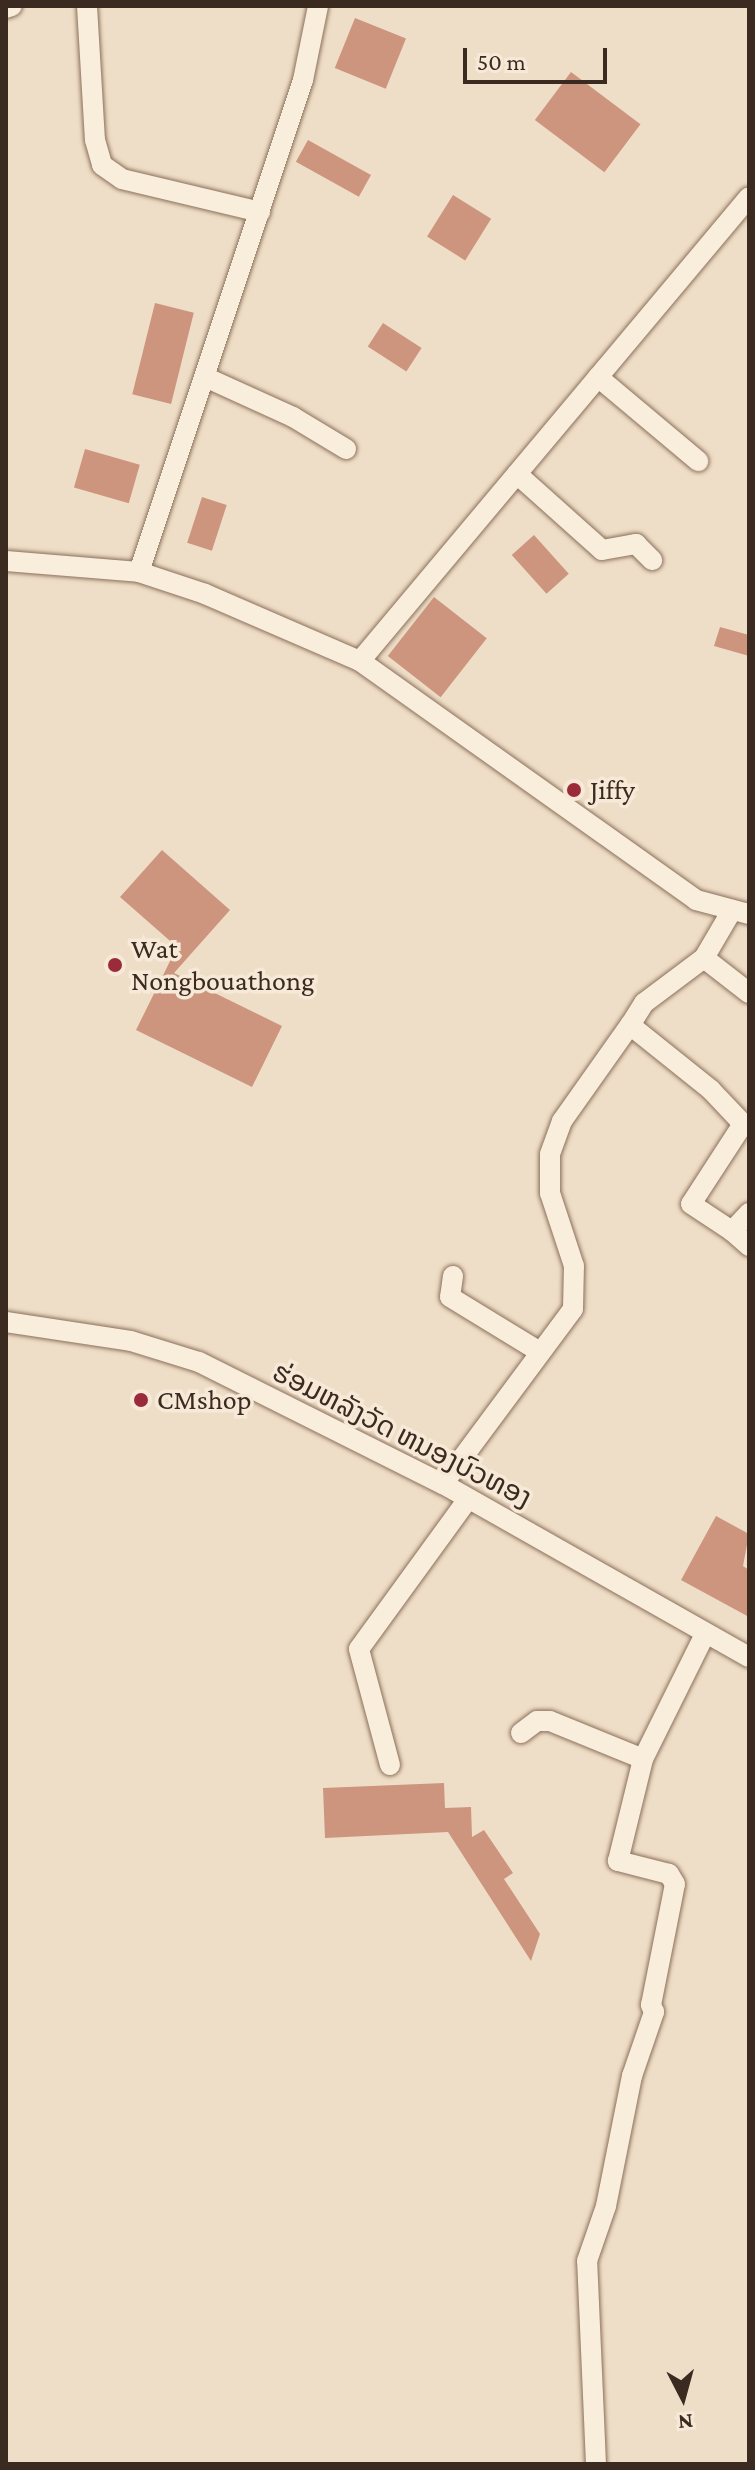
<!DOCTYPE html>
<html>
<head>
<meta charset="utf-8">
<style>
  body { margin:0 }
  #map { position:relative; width:755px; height:2470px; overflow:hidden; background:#efdec7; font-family:"Crimson Pro","Noto Sans Lao",serif }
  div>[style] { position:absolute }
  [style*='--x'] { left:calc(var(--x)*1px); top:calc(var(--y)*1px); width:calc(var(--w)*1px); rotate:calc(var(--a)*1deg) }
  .building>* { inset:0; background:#cd957d; transform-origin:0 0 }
  .roads { filter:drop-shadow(0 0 2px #8b705c) drop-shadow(0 0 2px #8b705c) }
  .minor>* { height:20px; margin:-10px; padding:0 10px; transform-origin:10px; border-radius:10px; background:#f9eddb }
  .dots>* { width:22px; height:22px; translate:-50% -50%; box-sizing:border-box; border:4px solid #f6e9d7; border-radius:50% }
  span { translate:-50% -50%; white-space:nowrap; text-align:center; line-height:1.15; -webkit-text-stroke:7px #f6e9d7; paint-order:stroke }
  .poi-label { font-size:28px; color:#3b2a20 }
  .left { translate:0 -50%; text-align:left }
  .street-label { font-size:28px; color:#3b2a20 }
  .frame { position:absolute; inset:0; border:8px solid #3b2a20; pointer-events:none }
  .north { position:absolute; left:643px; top:2358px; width:80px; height:80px; -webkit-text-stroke:6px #f6e9d7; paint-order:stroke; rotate:174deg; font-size:22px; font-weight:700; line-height:32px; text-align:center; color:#3b2a20 }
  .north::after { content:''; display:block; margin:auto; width:28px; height:36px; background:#3b2a20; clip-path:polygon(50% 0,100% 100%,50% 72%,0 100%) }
  .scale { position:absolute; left:463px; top:48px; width:144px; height:36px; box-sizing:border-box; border:4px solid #3b2a20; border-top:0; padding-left:10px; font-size:24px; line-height:28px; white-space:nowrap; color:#3b2a20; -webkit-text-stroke:6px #f6e9d7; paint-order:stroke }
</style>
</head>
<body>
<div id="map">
  <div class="building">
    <div style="left:355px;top:18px;width:55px;height:54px;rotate:22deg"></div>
    <div style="left:571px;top:72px;width:87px;height:60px;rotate:37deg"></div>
    <div style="left:308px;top:140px;width:72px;height:25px;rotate:29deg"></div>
    <div style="left:453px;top:195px;width:45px;height:49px;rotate:32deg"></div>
    <div style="left:155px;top:303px;width:40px;height:94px;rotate:14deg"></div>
    <div style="left:383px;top:323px;width:46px;height:28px;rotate:33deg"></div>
    <div style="left:85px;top:449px;width:57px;height:40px;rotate:16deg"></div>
    <div style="left:202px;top:497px;width:26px;height:48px;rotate:18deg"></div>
    <div style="left:534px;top:535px;width:52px;height:30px;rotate:48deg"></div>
    <div style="left:434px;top:597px;width:67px;height:75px;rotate:38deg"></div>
    <div style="clip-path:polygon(720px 627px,749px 635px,749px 656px,714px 646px)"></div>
    <div style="clip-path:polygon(162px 850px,230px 910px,174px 973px,282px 1026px,252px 1087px,136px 1030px,177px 947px,120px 897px)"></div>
    <div style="clip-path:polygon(716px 1516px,749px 1534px,743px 1566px,749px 1570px,749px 1617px,681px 1580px)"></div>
    <div style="clip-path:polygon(444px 1783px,445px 1808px,471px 1807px,472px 1837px,484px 1830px,513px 1873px,504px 1879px,540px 1934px,531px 1961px,448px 1832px,325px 1838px,323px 1788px)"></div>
  </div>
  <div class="roads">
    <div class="minor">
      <div style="--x:87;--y:6;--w:134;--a:86.6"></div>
      <div style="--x:95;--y:140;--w:26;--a:74"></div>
      <div style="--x:102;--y:165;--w:24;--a:35"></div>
      <div style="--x:122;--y:179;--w:142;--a:13.4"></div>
      <div style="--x:6;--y:8;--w:6;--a:-18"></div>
      <div style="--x:205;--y:377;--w:97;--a:24.4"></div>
      <div style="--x:293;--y:417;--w:62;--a:31.1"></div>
      <div style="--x:598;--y:377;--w:131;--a:40"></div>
      <div style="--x:517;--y:474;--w:114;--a:41.8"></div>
      <div style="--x:602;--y:550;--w:35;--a:-10"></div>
      <div style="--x:636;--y:544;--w:23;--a:45"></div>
      <div style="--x:6;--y:561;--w:133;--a:4.7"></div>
      <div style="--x:139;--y:572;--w:70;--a:18.4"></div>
      <div style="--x:205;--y:594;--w:169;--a:23.4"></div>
      <div style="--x:360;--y:661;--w:412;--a:35.4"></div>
      <div style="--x:696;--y:900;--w:55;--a:14.8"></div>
      <div style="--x:139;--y:572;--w:519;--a:-71.57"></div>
      <div style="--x:303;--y:80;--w:76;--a:-78.5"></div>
      <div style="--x:360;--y:661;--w:605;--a:-50.02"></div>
      <div style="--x:731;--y:912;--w:53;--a:120.4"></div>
      <div style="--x:704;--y:958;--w:75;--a:143.1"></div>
      <div style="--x:644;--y:1003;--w:26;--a:122"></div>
      <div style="--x:630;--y:1025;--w:104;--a:38.7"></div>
      <div style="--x:711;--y:1090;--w:47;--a:46.7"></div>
      <div style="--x:743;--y:1124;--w:95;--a:123"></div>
      <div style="--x:691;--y:1204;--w:49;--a:33.4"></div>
      <div style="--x:704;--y:958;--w:57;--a:37.9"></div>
      <div style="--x:749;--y:1213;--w:25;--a:133"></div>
      <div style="--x:732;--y:1231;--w:23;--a:41"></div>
      <div style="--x:453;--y:1276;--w:21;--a:98"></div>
      <div style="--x:450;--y:1297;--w:105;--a:31.4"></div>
      <div style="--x:6;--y:1322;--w:126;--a:8.6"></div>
      <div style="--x:131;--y:1341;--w:71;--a:17.2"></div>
      <div style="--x:199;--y:1362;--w:273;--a:26.6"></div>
      <div style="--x:443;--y:1484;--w:352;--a:29.5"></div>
      <div style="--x:443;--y:1484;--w:218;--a:-53.4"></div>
      <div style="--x:573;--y:1309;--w:43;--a:-88.7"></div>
      <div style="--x:574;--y:1266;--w:77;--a:-108.2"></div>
      <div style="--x:550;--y:1193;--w:39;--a:-90"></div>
      <div style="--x:550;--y:1154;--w:35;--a:-70"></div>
      <div style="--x:562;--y:1121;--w:118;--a:-54.7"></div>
      <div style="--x:521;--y:1733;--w:20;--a:-37"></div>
      <div style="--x:537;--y:1721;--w:13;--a:0"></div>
      <div style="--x:550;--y:1721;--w:100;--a:22.2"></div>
      <div style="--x:390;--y:1765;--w:120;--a:-105"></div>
      <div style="--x:359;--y:1649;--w:185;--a:-54"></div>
      <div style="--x:596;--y:2464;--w:203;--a:-92.5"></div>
      <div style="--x:587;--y:2261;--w:58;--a:-70.9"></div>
      <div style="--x:606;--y:2206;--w:133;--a:-78.7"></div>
      <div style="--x:632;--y:2076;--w:68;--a:-71"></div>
      <div style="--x:654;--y:2012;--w:8;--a:-113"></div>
      <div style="--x:651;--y:2005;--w:123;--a:-78.8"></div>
      <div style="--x:675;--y:1884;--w:12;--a:-121"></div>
      <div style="--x:669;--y:1874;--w:53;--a:-165.7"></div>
      <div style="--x:618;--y:1861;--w:105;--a:-76.2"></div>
      <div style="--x:643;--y:1759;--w:140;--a:-63.6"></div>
    </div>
  </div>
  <div class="dots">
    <div style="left:574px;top:790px;background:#9a2c3a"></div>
    <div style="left:115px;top:965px;background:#9a2c3a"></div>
    <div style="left:141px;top:1400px;background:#9a2c3a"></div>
  </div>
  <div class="poi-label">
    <span class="left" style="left:590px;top:790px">Jiffy</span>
    <span class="left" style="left:131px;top:965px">Wat<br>Nongbouathong</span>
    <span class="left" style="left:157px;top:1400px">CMshop</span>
  </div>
  <div class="street-label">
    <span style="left:402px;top:1435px;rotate:27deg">ຮ່ອມຫລັງວັດ ຫນອງບົວທອງ</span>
  </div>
  <div class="frame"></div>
  <div class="north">N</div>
  <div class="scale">50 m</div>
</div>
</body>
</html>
